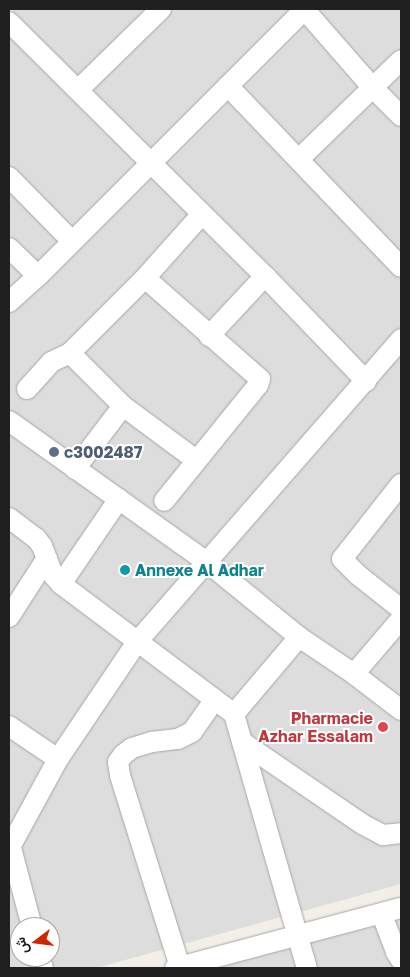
<!DOCTYPE html>
<html>
<head>
<meta charset="utf-8">
<style>
  body { margin:0 }
  #map { position:relative; width:410px; height:977px; overflow:hidden; background:#f1efe6; font-family:"Golos Text",Vazirmatn,sans-serif }
  div>[style] { position:absolute }
  [style*='--x'] { left:calc(var(--x)*1px); top:calc(var(--y)*1px); width:calc(var(--w)*1px); rotate:calc(var(--a)*1deg) }
  .residential>* { inset:0; background:#dedddd }
  .roads { filter:drop-shadow(0 0 1px #a7a7a7) drop-shadow(0 0 1px #a7a7a7) }
  .minor>* { height:20px; margin:-10px; padding:0 10px; transform-origin:10px; border-radius:10px; background:#fff }
  .dots>* { width:14px; height:14px; translate:-50% -50%; box-sizing:border-box; border:2px solid #fff; border-radius:50% }
  span { translate:-50% -50%; white-space:nowrap; text-align:center; line-height:1.15; -webkit-text-stroke:4px #fff; paint-order:stroke }
  .service-label { font-size:16px; color:#4e5e75; font-weight:700 }
  .left { translate:0 -50%; text-align:left }
  .culture-label { font-size:16px; color:#0d838f; font-weight:700 }
  .health-label { font-size:16px; color:#be3a42; font-weight:700 }
  .right { translate:-100% -50%; text-align:right }
  .frame { position:absolute; inset:0; border:10px solid #202020; pointer-events:none }
  .north { position:absolute; left:10px; top:917px; width:50px; height:50px; box-sizing:border-box; background:#fff; border:1px solid #a6a6a6; border-radius:50%; rotate:255deg; font-size:14px; font-weight:700; line-height:20px; text-align:center; color:#202020 }
  .north::after { content:''; display:block; margin:auto; width:18px; height:22px; background:#d02600; clip-path:polygon(50% 0,100% 100%,50% 72%,0 100%) }
</style>
</head>
<body>
<div id="map">
  <div class="residential">
    <div style="clip-path:polygon(evenodd,14px 9px,401px 9px,401px 884px,96px 968px,9px 968px,9px 15px,14px 9px,20px 927px,50px 927px,50px 957px,20px 957px,20px 927px)"></div>
    <div style="clip-path:polygon(401px 918px,401px 968px,215px 968px)"></div>
  </div>
  <div class="roads">
    <div class="minor">
      <div style="--x:304;--y:9;--w:103;--a:48.9"></div>
      <div style="--x:372;--y:87;--w:41;--a:45"></div>
      <div style="--x:9;--y:22;--w:361;--a:44.8"></div>
      <div style="--x:265;--y:276;--w:146;--a:46.1"></div>
      <div style="--x:228;--y:86;--w:250;--a:46.3"></div>
      <div style="--x:78;--y:90;--w:116;--a:-44.3"></div>
      <div style="--x:299;--y:159;--w:142;--a:-44.1"></div>
      <div style="--x:9;--y:177;--w:90;--a:45.5"></div>
      <div style="--x:9;--y:248;--w:40;--a:44"></div>
      <div style="--x:145;--y:278;--w:153;--a:41.3"></div>
      <div style="--x:260;--y:379;--w:6;--a:108"></div>
      <div style="--x:258;--y:385;--w:149;--a:129"></div>
      <div style="--x:9;--y:302;--w:39;--a:-42"></div>
      <div style="--x:38;--y:276;--w:378;--a:-45"></div>
      <div style="--x:209;--y:336;--w:82;--a:-47"></div>
      <div style="--x:70;--y:353;--w:75;--a:45"></div>
      <div style="--x:123;--y:406;--w:91;--a:36.5"></div>
      <div style="--x:27;--y:389;--w:36;--a:-48"></div>
      <div style="--x:51;--y:362;--w:21;--a:-25"></div>
      <div style="--x:70;--y:353;--w:106;--a:-45"></div>
      <div style="--x:145;--y:278;--w:86;--a:-48.3"></div>
      <div style="--x:9;--y:421;--w:244;--a:35.5"></div>
      <div style="--x:208;--y:563;--w:117;--a:39.1"></div>
      <div style="--x:299;--y:637;--w:66;--a:33.9"></div>
      <div style="--x:354;--y:674;--w:59;--a:37.5"></div>
      <div style="--x:75;--y:469;--w:79;--a:-52.7"></div>
      <div style="--x:401;--y:484;--w:95;--a:128.2"></div>
      <div style="--x:342;--y:559;--w:23;--a:45"></div>
      <div style="--x:358;--y:575;--w:55;--a:38.3"></div>
      <div style="--x:9;--y:518;--w:34;--a:37"></div>
      <div style="--x:36;--y:538;--w:10;--a:53"></div>
      <div style="--x:42;--y:546;--w:31;--a:69"></div>
      <div style="--x:53;--y:575;--w:12;--a:48"></div>
      <div style="--x:61;--y:584;--w:216;--a:36.9"></div>
      <div style="--x:234;--y:714;--w:264;--a:74"></div>
      <div style="--x:61;--y:584;--w:103;--a:-55.7"></div>
      <div style="--x:9;--y:617;--w:70;--a:-57.2"></div>
      <div style="--x:354;--y:674;--w:72;--a:-49.5"></div>
      <div style="--x:234;--y:714;--w:101;--a:-49.8"></div>
      <div style="--x:9;--y:726;--w:59;--a:34"></div>
      <div style="--x:242;--y:742;--w:145;--a:34.3"></div>
      <div style="--x:362;--y:824;--w:24;--a:28"></div>
      <div style="--x:383;--y:835;--w:18;--a:-6"></div>
      <div style="--x:11;--y:848;--w:82;--a:75.1"></div>
      <div style="--x:9;--y:849;--w:102;--a:-61.4"></div>
      <div style="--x:58;--y:759;--w:141;--a:-56"></div>
      <div style="--x:137;--y:642;--w:402;--a:-48.9"></div>
      <div style="--x:382;--y:915;--w:40;--a:69"></div>
      <div style="--x:396;--y:952;--w:9;--a:58"></div>
      <div style="--x:40;--y:957;--w:11;--a:75"></div>
      <div style="--x:180;--y:967;--w:201;--a:-107.4"></div>
      <div style="--x:120;--y:775;--w:13;--a:-99"></div>
      <div style="--x:118;--y:762;--w:9;--a:-54"></div>
      <div style="--x:123;--y:755;--w:11;--a:-38"></div>
      <div style="--x:132;--y:748;--w:21;--a:-17"></div>
      <div style="--x:152;--y:742;--w:26;--a:-7"></div>
      <div style="--x:178;--y:739;--w:16;--a:-27"></div>
      <div style="--x:192;--y:732;--w:38;--a:-55"></div>
      <div style="--x:175;--y:968;--w:234;--a:-14.9"></div>
    </div>
  </div>
  <div class="dots">
    <div style="left:54px;top:452px;background:#5c6f8a"></div>
    <div style="left:125px;top:570px;background:#0f9aa8"></div>
    <div style="left:383px;top:727px;background:#e0444e"></div>
  </div>
  <div class="service-label">
    <span class="left" style="left:64px;top:452px">c3002487</span>
  </div>
  <div class="culture-label">
    <span class="left" style="left:135px;top:570px">Annexe Al Adhar</span>
  </div>
  <div class="health-label">
    <span class="right" style="left:373px;top:727px">Pharmacie<br>Azhar Essalam</span>
  </div>
  <div class="frame"></div>
  <div class="north">ش</div>
</div>
</body>
</html>
